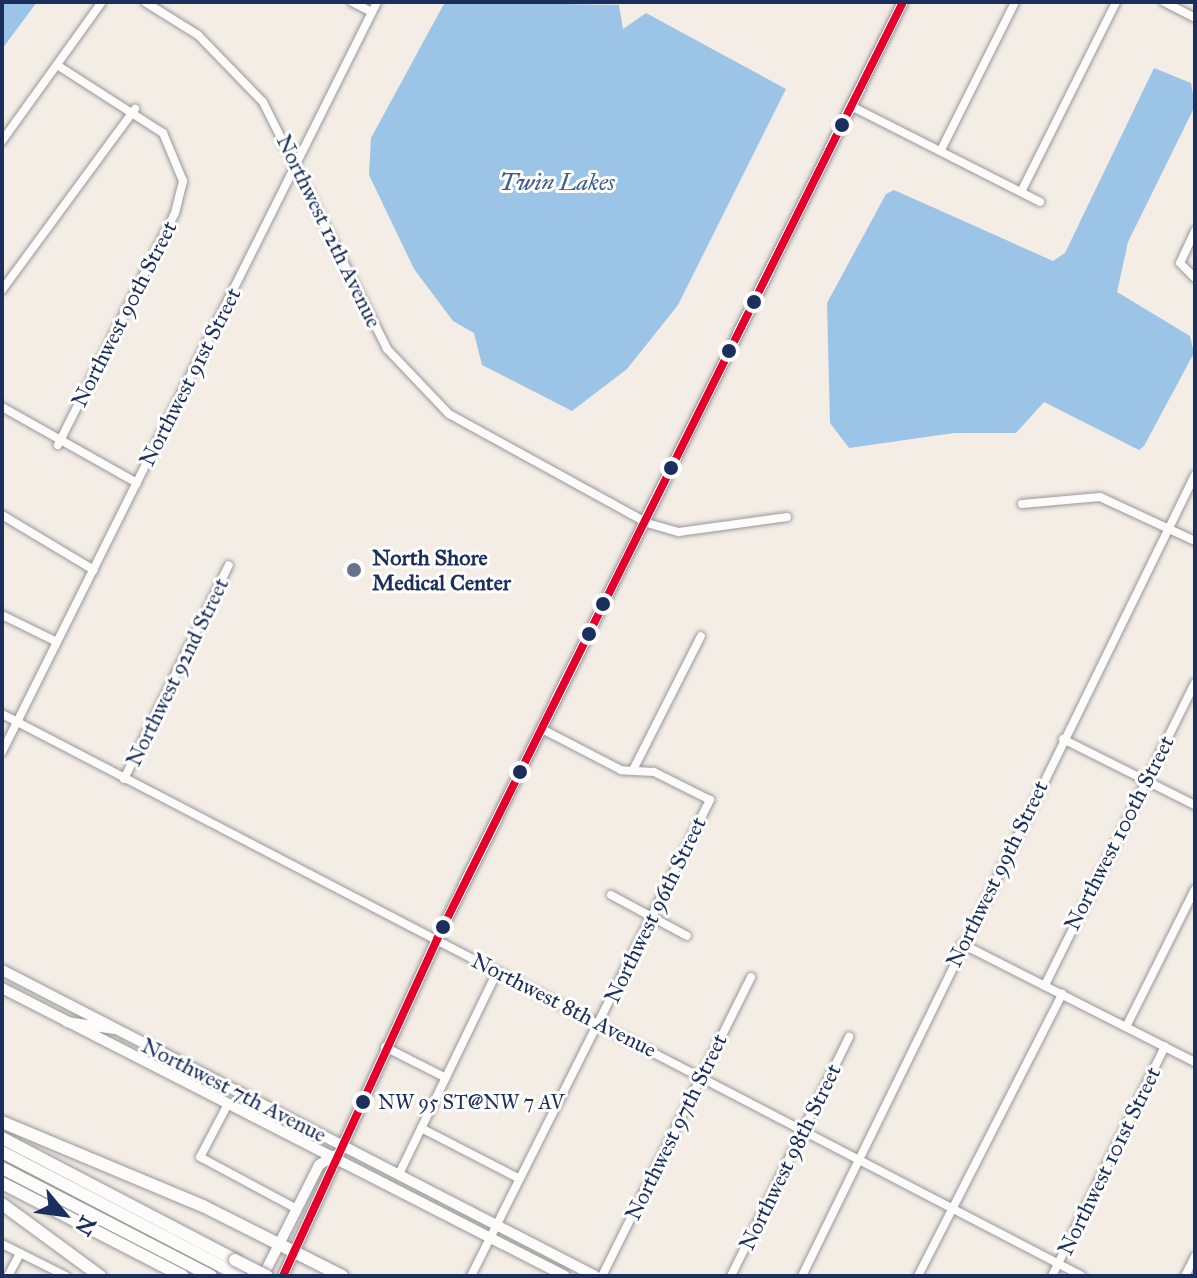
<!DOCTYPE html>
<html>
<head>
<meta charset="utf-8">
<style>
  body { margin:0 }
  #map { position:relative; width:1197px; height:1278px; overflow:hidden; background:#f3ede5; font-family:"IM FELL Great Primer",serif }
  div>[style] { position:absolute }
  [style*='--x'] { left:calc(var(--x)*1px); top:calc(var(--y)*1px); width:calc(var(--w)*1px); rotate:calc(var(--a)*1deg) }
  .water>* { inset:0; background:#9cc4e7 }
  .roads { filter:drop-shadow(0 0 2px #98989c) drop-shadow(0 0 2px #98989c) }
  .minor>* { height:8px; margin:-4px; padding:0 4px; transform-origin:4px; border-radius:4px; background:#fdfcfb }
  .major>* { height:10px; margin:-5px; padding:0 5px; transform-origin:5px; border-radius:5px; background:#fdfcfb }
  .highway>* { height:12px; margin:-6px; padding:0 6px; transform-origin:6px; border-radius:6px; background:#fdfcfb }
  .bridges { filter:drop-shadow(0 0 2px #98989c) drop-shadow(0 0 2px #98989c) }
  .highway-bridge>* { height:12px; margin:-6px; padding:0 6px; transform-origin:6px; border-radius:6px; background:#fdfcfb }
  .bus-1>* { height:8px; margin:-4px; padding:0 4px; transform-origin:4px; border-radius:4px; background:#e4002b }
  .dots>* { width:22px; height:22px; translate:-50% -50%; box-sizing:border-box; border:4px solid #fff; border-radius:50% }
  span { translate:-50% -50%; white-space:nowrap; text-align:center; line-height:1.15; -webkit-text-stroke:6px #fff; paint-order:stroke }
  .bus-label { font-size:20px; color:#1b2f5e }
  .left { translate:0 -50%; text-align:left }
  .street-label { font-size:22px; color:#1b2f5e }
  .poi-label { font-size:22px; color:#1b2f5e; font-weight:700 }
  .water-label { font-size:24px; color:#3b5d8e; font-style:italic }
  .frame { position:absolute; inset:0; border:4px solid #1b2f5e; pointer-events:none }
  .north { position:absolute; left:24px; top:1174px; width:80px; height:80px; -webkit-text-stroke:6px #fff; paint-order:stroke; rotate:119deg; font-size:22px; font-weight:700; line-height:32px; text-align:center; color:#1b2f5e }
  .north::after { content:''; display:block; margin:auto; width:28px; height:36px; background:#1b2f5e; clip-path:polygon(50% 0,100% 100%,50% 72%,0 100%) }
</style>
</head>
<body>
<div id="map">
  <div class="water">
    <div style="clip-path:polygon(2px 2px,37px 2px,2px 49px)"></div>
    <div style="clip-path:polygon(445px 2px,619px 5px,623px 29px,646px 13px,786px 89px,678px 305px,627px 369px,572px 411px,482px 365px,474px 333px,453px 321px,414px 269px,369px 175px,371px 138px)"></div>
    <div style="clip-path:polygon(1154px 68px,1191px 83px,1195px 106px,1128px 242px,1117px 292px,1190px 336px,1194px 353px,1144px 446px,1139px 450px,1044px 402px,1016px 433px,954px 433px,849px 448px,830px 423px,827px 303px,886px 194px,894px 190px,1053px 261px,1065px 253px)"></div>
  </div>
  <div class="roads">
    <div class="minor">
      <div style="--x:145;--y:2;--w:62;--a:31.9"></div>
      <div style="--x:198;--y:35;--w:93;--a:45.9"></div>
      <div style="--x:263;--y:102;--w:276;--a:63.3"></div>
      <div style="--x:387;--y:349;--w:90;--a:46.4"></div>
      <div style="--x:449;--y:414;--w:226;--a:28.8"></div>
      <div style="--x:647;--y:523;--w:33;--a:16"></div>
      <div style="--x:679;--y:532;--w:109;--a:-7.9"></div>
      <div style="--x:352;--y:2;--w:22;--a:27"></div>
      <div style="--x:1164;--y:2;--w:35;--a:27"></div>
      <div style="--x:57;--y:65;--w:126;--a:32.7"></div>
      <div style="--x:163;--y:133;--w:52;--a:67.4"></div>
      <div style="--x:183;--y:181;--w:33;--a:104"></div>
      <div style="--x:175;--y:213;--w:260;--a:116.8"></div>
      <div style="--x:851;--y:106;--w:212;--a:26.9"></div>
      <div style="--x:2;--y:141;--w:171;--a:-54.3"></div>
      <div style="--x:941;--y:150;--w:165;--a:-63.4"></div>
      <div style="--x:1021;--y:192;--w:212;--a:-63.4"></div>
      <div style="--x:1195;--y:231;--w:35;--a:115"></div>
      <div style="--x:1180;--y:263;--w:21;--a:45"></div>
      <div style="--x:2;--y:290;--w:225;--a:-53.7"></div>
      <div style="--x:2;--y:407;--w:155;--a:29.4"></div>
      <div style="--x:1022;--y:504;--w:78;--a:-5.1"></div>
      <div style="--x:1100;--y:497;--w:105;--a:24.9"></div>
      <div style="--x:2;--y:515;--w:107;--a:30.9"></div>
      <div style="--x:2;--y:615;--w:61;--a:26.1"></div>
      <div style="--x:2;--y:714;--w:1217;--a:27.49"></div>
      <div style="--x:1063;--y:739;--w:148;--a:26.6"></div>
      <div style="--x:2;--y:752;--w:839;--a:-63.43"></div>
      <div style="--x:633;--y:770;--w:150;--a:-63.1"></div>
      <div style="--x:124;--y:779;--w:238;--a:-63.9"></div>
      <div style="--x:611;--y:895;--w:86;--a:28.3"></div>
      <div style="--x:962;--y:944;--w:261;--a:26.9"></div>
      <div style="--x:1045;--y:985;--w:337;--a:-63.6"></div>
      <div style="--x:1126;--y:1027;--w:154;--a:-63.4"></div>
      <div style="--x:385;--y:1047;--w:68;--a:26.9"></div>
      <div style="--x:228;--y:1104;--w:60;--a:117.8"></div>
      <div style="--x:200;--y:1157;--w:110;--a:28.2"></div>
      <div style="--x:421;--y:1128;--w:111;--a:27.3"></div>
      <div style="--x:399;--y:1174;--w:225;--a:-64.1"></div>
      <div style="--x:2;--y:1244;--w:72;--a:26.6"></div>
      <div style="--x:8;--y:1276;--w:26;--a:-62"></div>
      <div style="--x:471;--y:1276;--w:533;--a:-63.34"></div>
      <div style="--x:710;--y:800;--w:63;--a:-153.4"></div>
      <div style="--x:654;--y:772;--w:33;--a:-177"></div>
      <div style="--x:621;--y:770;--w:89;--a:-152.6"></div>
      <div style="--x:602;--y:1276;--w:334;--a:-63.5"></div>
      <div style="--x:731;--y:1276;--w:267;--a:-63.7"></div>
      <div style="--x:802;--y:1276;--w:892;--a:-63.87"></div>
      <div style="--x:918;--y:1276;--w:317;--a:-62.9"></div>
      <div style="--x:1052;--y:1276;--w:256;--a:-63.8"></div>
      <div style="--x:1185;--y:1276;--w:22;--a:-63"></div>
    </div>
    <div class="major">
      <div style="--x:2;--y:970;--w:667;--a:27.29"></div>
      <div style="--x:2;--y:988;--w:632;--a:27.09"></div>
      <div style="--x:67;--y:1022;--w:48;--a:8.5"></div>
      <div style="--x:263;--y:1276;--w:124;--a:-63.2"></div>
      <div style="--x:319;--y:1165;--w:17;--a:-33"></div>
      <div style="--x:283;--y:1276;--w:371;--a:-65.4"></div>
      <div style="--x:437;--y:939;--w:1046;--a:-63.56"></div>
    </div>
    <div class="highway">
      <div style="--x:2;--y:1122;--w:218;--a:22.7"></div>
      <div style="--x:203;--y:1206;--w:156;--a:26.7"></div>
      <div style="--x:2;--y:1138;--w:263;--a:27.6"></div>
      <div style="--x:2;--y:1152;--w:268;--a:27.5"></div>
      <div style="--x:2;--y:1168;--w:235;--a:27.3"></div>
      <div style="--x:2;--y:1183;--w:203;--a:27.2"></div>
      <div style="--x:2;--y:1204;--w:122;--a:36.3"></div>
    </div>
  </div>
  <div class="bridges">
    <div class="highway-bridge">
      <div style="--x:235;--y:1260;--w:36;--a:27"></div>
    </div>
  </div>
  <div class="bus-1">
    <div style="--x:283;--y:1276;--w:371;--a:-65.4"></div>
    <div style="--x:437;--y:939;--w:1046;--a:-63.56"></div>
  </div>
  <div class="dots">
    <div style="left:842px;top:125px;background:#1b2f5e"></div>
    <div style="left:754px;top:302px;background:#1b2f5e"></div>
    <div style="left:729px;top:351px;background:#1b2f5e"></div>
    <div style="left:671px;top:468px;background:#1b2f5e"></div>
    <div style="left:354px;top:570px;background:#67728d"></div>
    <div style="left:603px;top:604px;background:#1b2f5e"></div>
    <div style="left:589px;top:634px;background:#1b2f5e"></div>
    <div style="left:520px;top:772px;background:#1b2f5e"></div>
    <div style="left:443px;top:927px;background:#1b2f5e"></div>
    <div style="left:363px;top:1102px;background:#1b2f5e"></div>
  </div>
  <div class="bus-label">
    <span class="left" style="left:378px;top:1102px">NW 95 ST@NW 7 AV</span>
  </div>
  <div class="street-label">
    <span style="left:329px;top:231px;rotate:64deg">Northwest 12th Avenue</span>
    <span style="left:124px;top:314px;rotate:-63deg">Northwest 90th Street</span>
    <span style="left:190px;top:377px;rotate:-63deg">Northwest 91st Street</span>
    <span style="left:177px;top:672px;rotate:-64deg">Northwest 92nd Street</span>
    <span style="left:1119px;top:833px;rotate:-63deg">Northwest 100th Street</span>
    <span style="left:997px;top:874px;rotate:-64deg">Northwest 99th Street</span>
    <span style="left:655px;top:910px;rotate:-64deg">Northwest 96th Street</span>
    <span style="left:564px;top:1005px;rotate:27deg">Northwest 8th Avenue</span>
    <span style="left:234px;top:1090px;rotate:27deg">Northwest 7th Avenue</span>
    <span style="left:676px;top:1127px;rotate:-64deg">Northwest 97th Street</span>
    <span style="left:790px;top:1157px;rotate:-64deg">Northwest 98th Street</span>
    <span style="left:1109px;top:1161px;rotate:-64deg">Northwest 101st Street</span>
  </div>
  <div class="poi-label">
    <span class="left" style="left:372px;top:570px">North Shore<br>Medical Center</span>
  </div>
  <div class="water-label">
    <span style="left:557px;top:183px">Twin Lakes</span>
  </div>
  <div class="frame"></div>
  <div class="north">N</div>
</div>
</body>
</html>
